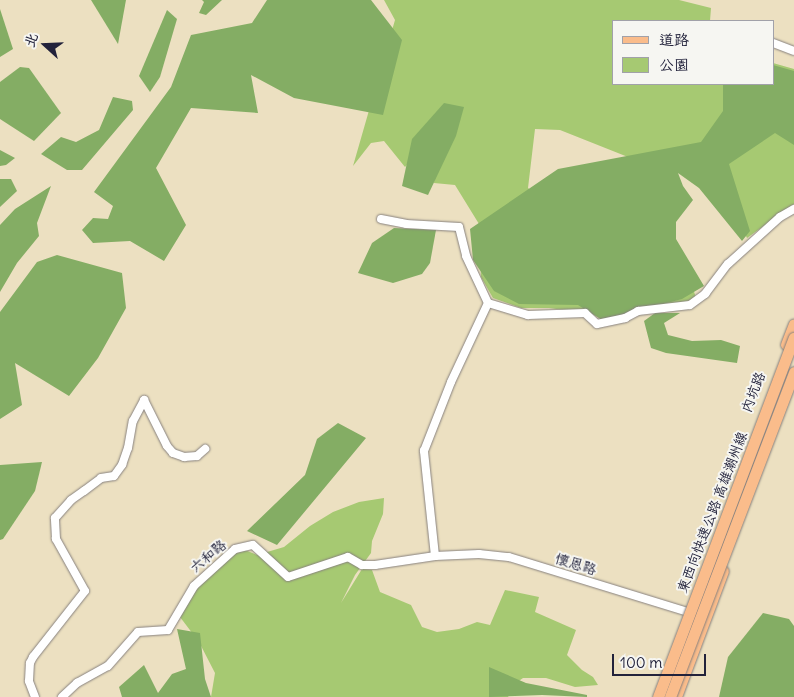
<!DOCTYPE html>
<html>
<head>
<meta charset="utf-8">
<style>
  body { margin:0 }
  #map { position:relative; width:794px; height:697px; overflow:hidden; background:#ece0c1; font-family:Delius,"LXGW WenKai TC",sans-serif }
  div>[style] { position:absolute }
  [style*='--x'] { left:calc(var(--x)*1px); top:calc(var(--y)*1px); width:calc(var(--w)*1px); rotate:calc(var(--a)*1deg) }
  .green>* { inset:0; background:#a6c972 }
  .forest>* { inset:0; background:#84ad64 }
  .roads { filter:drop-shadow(0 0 1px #87817e) drop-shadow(0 0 1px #87817e) }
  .minor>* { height:8px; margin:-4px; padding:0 4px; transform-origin:4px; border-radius:4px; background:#fff }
  .major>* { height:10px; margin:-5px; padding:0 5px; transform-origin:5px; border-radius:5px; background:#fabc8b }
  .bridges { filter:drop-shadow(0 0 1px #87817e) drop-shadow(0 0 1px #87817e) }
  .highway-bridge>* { height:11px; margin:-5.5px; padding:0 5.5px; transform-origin:5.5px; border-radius:5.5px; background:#fabc8b }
  span { translate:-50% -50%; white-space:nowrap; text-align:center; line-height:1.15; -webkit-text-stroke:4px #f6f6f2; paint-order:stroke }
  .street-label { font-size:14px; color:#22223b }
  .legend { position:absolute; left:612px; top:20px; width:162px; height:65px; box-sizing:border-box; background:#f6f6f2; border:1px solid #a1a1a9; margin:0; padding:6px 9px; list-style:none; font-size:15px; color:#22223b }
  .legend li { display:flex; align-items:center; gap:10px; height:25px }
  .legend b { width:25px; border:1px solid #a1a1a9 }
  .north { position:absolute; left:20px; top:20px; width:50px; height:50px; -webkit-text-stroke:4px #f6f6f2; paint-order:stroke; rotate:290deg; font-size:14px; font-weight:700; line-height:20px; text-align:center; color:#22223b }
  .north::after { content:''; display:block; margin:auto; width:18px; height:22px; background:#22223b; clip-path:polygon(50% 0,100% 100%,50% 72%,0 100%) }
  .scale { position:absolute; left:612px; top:654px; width:94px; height:22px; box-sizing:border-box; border:2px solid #22223b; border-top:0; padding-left:6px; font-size:15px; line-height:18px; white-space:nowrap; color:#22223b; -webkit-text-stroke:4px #f6f6f2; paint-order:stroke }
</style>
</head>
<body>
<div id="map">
  <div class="green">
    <div style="clip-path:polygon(384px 0,679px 0,711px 8px,710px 21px,613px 21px,613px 84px,773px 84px,773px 63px,794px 69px,794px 204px,747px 238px,723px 189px,703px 159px,633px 159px,560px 130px,535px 129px,528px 188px,559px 213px,691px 282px,696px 298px,676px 305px,606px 316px,549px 308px,521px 308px,493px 298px,481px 277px,479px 224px,455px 185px,434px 183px,436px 150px,421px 150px,405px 167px,384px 141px,371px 143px,353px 166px,395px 20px)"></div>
    <div style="clip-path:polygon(384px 498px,383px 514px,372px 541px,371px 553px,355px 575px,341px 603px,362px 569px,372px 570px,380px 592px,411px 605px,422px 627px,437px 632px,459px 629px,477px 622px,490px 625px,505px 590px,539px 597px,535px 612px,576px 630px,567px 655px,582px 670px,593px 677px,598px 685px,575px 687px,546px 678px,523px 678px,513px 685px,508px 697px,211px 697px,215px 673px,199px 642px,180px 617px,184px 600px,234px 554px,245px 550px,257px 555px,284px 547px,310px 526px,333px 512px,359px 502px)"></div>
  </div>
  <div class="forest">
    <div style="clip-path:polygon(91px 0,126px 0,118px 44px)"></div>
    <div style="clip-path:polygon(202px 0,222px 0,206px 15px,199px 13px,204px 2px)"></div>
    <div style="clip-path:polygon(267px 0,371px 0,402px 40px,383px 115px,294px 98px,251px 75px,258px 113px,191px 108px,156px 168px,186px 225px,164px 261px,130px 241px,93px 243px,82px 230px,93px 218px,108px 219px,113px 206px,94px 192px,171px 87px,191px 35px,252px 23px)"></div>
    <div style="clip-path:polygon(0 9px,13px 49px,0 57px)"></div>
    <div style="clip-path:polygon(167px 10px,177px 19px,160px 77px,150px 92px,139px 76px)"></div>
    <div style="clip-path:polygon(773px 65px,794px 71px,794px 145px,775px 133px,729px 164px,750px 231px,742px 241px,699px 188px,678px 173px,683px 186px,693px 200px,676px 222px,676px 239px,704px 286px,682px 299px,602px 320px,578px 305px,519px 304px,494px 291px,473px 260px,470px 229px,558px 169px,701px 142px,723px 111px,723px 84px,773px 84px)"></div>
    <div style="clip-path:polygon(20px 67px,29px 68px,61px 113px,34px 141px,0 119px,0 82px)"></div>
    <div style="clip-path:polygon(113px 97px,132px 101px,133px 110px,82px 170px,67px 170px,41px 154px,61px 137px,76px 142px,99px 130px)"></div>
    <div style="clip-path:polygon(444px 103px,464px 107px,456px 136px,428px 195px,402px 186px,412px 139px)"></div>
    <div style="clip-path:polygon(0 150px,15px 158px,6px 165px,0 166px)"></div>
    <div style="clip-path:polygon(0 179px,11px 179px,17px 191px,0 207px)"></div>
    <div style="clip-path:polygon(51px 186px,37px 223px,39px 236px,17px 263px,0 292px,0 225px,15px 209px)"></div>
    <div style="clip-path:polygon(394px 228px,436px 230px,430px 263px,422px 274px,393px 283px,358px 273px,372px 243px)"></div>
    <div style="clip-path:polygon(57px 255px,122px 273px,126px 308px,98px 358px,69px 396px,15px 363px,22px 405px,0 419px,0 312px,37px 262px)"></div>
    <div style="clip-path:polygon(655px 313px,680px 313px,664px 323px,668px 335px,692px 341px,721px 340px,740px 346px,737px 363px,666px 353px,651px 348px,644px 321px)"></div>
    <div style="clip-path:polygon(338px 423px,366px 438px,277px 545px,247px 531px,305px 475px,317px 439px)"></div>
    <div style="clip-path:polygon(42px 462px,35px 491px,3px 539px,0 540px,0 465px)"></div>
    <div style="clip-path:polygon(763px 613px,789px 619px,794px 626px,794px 697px,719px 697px,728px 657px)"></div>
    <div style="clip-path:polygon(177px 629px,200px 633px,205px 679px,211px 697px,122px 697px,119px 687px,144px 665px,158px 693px,172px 674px,186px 669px)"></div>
    <div style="clip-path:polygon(489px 667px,526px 683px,587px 695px,587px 697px,542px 695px,489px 697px)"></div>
  </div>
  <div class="roads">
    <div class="minor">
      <div style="--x:773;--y:43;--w:22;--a:21"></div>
      <div style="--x:381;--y:219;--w:25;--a:11"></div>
      <div style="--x:406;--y:224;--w:53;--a:3.2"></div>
      <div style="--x:459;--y:227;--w:30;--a:76"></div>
      <div style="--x:466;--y:256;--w:52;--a:64.9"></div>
      <div style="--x:488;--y:303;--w:42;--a:16.7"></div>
      <div style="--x:528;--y:315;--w:57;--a:-2"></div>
      <div style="--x:585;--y:313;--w:16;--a:43"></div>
      <div style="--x:597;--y:324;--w:29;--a:-12"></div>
      <div style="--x:625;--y:318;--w:15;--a:-28"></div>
      <div style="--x:638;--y:311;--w:52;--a:-6.6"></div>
      <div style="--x:690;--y:305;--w:19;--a:-36"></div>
      <div style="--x:705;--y:294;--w:38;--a:-53"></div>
      <div style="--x:728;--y:264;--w:70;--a:-42.1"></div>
      <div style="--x:780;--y:217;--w:16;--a:-30"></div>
      <div style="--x:435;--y:556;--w:106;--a:-96"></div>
      <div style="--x:424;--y:451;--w:74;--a:-68.6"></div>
      <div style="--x:451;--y:382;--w:87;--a:-64.9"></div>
      <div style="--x:35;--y:697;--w:17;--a:-111"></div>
      <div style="--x:29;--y:681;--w:18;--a:-87"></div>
      <div style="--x:30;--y:663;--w:7;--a:-63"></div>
      <div style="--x:33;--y:657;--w:84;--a:-51.8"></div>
      <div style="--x:85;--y:591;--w:60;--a:-119.1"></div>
      <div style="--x:56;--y:539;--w:21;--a:-93"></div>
      <div style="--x:55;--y:518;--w:24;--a:-48"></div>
      <div style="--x:71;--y:500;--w:16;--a:-35"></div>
      <div style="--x:84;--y:491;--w:21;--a:-37"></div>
      <div style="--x:101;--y:478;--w:13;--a:-9"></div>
      <div style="--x:114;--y:476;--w:14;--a:-54"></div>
      <div style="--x:122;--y:465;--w:18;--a:-71"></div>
      <div style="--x:128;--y:448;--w:27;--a:-80"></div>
      <div style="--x:133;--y:421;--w:24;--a:-62"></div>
      <div style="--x:144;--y:400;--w:51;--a:63.4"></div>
      <div style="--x:167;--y:446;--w:9;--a:49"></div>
      <div style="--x:173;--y:453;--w:12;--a:20"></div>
      <div style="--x:184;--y:457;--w:13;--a:-4"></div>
      <div style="--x:197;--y:456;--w:11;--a:-41"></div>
      <div style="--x:62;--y:697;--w:21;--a:-43"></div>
      <div style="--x:77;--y:683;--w:35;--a:-29"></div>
      <div style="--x:108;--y:666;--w:45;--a:-48.6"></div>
      <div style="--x:138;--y:632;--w:30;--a:-4"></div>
      <div style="--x:168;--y:630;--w:51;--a:-59.4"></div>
      <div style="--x:194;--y:586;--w:55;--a:-42.1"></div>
      <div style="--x:235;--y:549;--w:18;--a:-13"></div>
      <div style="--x:253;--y:545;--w:47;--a:42.4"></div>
      <div style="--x:288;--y:577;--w:63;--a:-18.4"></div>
      <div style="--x:348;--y:557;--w:16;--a:30"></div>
      <div style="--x:362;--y:565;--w:13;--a:0"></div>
      <div style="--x:375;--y:565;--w:61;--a:-8.5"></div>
      <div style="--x:435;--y:556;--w:44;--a:-2.6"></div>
      <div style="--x:479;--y:554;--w:30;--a:6"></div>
      <div style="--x:509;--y:557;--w:194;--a:17.1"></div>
    </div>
    <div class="major">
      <div style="--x:786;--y:345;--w:22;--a:-69"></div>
      <div style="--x:677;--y:697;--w:134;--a:-69.5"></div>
    </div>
  </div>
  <div class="bridges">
    <div class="highway-bridge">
      <div style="--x:658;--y:697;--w:384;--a:-69.3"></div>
      <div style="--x:670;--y:697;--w:348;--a:-69.1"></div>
    </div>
  </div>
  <div class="street-label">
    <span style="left:753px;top:392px;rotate:-69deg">內坑路</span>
    <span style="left:712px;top:512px;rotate:-69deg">東西向快速公路 高雄潮州線</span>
    <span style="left:208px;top:556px;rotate:-40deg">六和路</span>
    <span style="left:576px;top:564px;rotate:17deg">懷恩路</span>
  </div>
  <ul class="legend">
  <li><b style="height:6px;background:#fabc8b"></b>道路</li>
  <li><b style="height:14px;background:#a6c972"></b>公園</li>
  </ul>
  <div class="north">北</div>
  <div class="scale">100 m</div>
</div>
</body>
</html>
